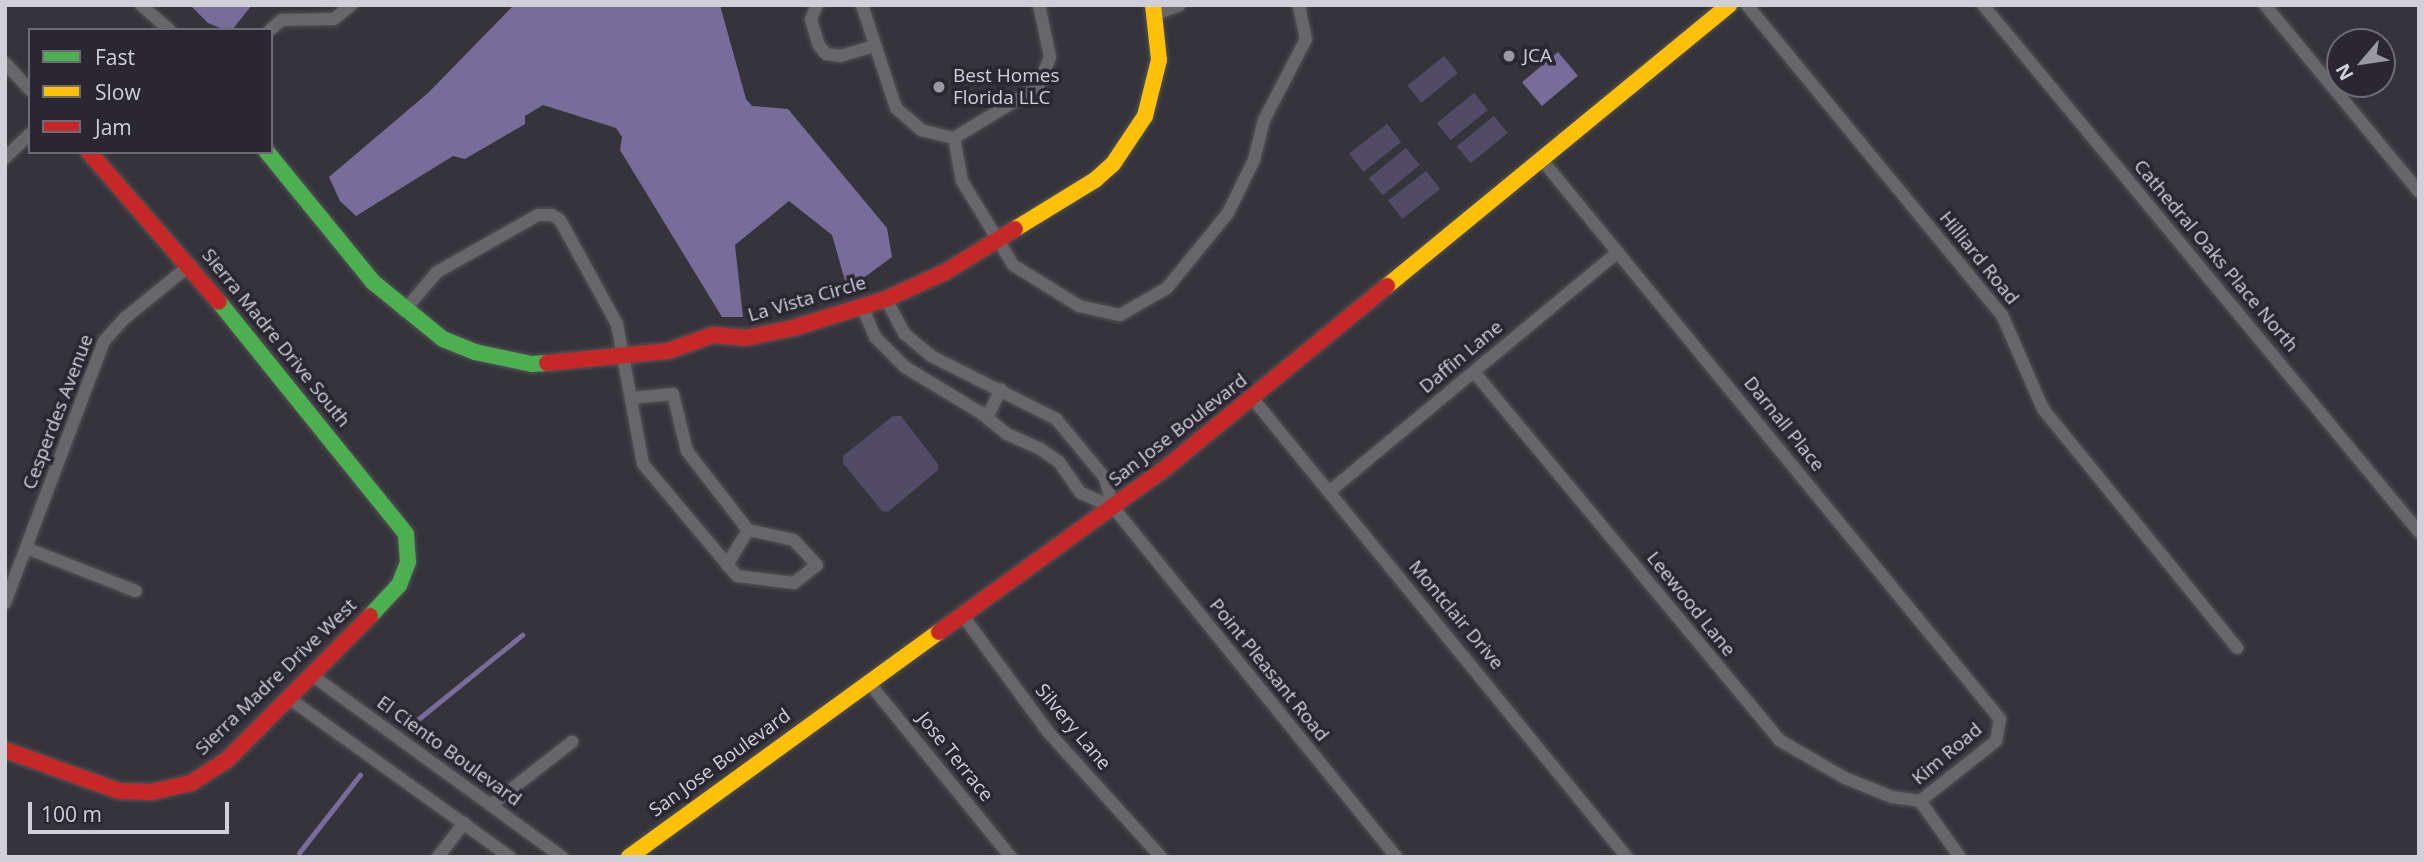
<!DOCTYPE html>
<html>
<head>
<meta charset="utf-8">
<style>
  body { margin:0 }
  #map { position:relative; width:2424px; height:862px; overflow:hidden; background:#35343a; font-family:"Open Sans",sans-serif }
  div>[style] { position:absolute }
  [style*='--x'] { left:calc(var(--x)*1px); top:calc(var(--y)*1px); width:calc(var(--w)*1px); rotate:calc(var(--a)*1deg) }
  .green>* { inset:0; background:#524b67; transform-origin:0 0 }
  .water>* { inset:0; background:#786c9a; transform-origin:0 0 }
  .stream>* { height:4.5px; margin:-2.25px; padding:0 2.25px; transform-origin:2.25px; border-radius:2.25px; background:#786c9a }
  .roads { filter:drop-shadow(0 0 2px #525156) drop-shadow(0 0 2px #525156) }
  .street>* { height:12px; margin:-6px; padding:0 6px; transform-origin:6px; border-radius:6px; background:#67676a }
  .fast>* { height:16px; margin:-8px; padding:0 8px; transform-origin:8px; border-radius:8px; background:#4caf50 }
  .slow>* { height:16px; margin:-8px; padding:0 8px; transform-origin:8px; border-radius:8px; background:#ffc107 }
  .jam>* { height:16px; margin:-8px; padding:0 8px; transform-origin:8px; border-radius:8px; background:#c62828 }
  .dots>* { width:19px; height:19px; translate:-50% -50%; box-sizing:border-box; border:4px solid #2a2733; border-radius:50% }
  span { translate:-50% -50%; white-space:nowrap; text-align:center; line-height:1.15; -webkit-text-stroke:7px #2a2733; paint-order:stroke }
  .poi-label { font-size:19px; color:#d1d0d8 }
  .left { translate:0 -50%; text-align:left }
  .street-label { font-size:19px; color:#d1d0d8 }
  .frame { position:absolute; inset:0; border:7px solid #d1d0d8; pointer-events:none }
  .legend { position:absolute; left:28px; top:28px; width:245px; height:126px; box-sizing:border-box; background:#2a2733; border:2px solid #6d6b75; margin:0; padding:9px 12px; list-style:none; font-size:21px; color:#d1d0d8 }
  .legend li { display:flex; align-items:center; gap:14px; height:35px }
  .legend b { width:35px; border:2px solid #6d6b75 }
  .north { position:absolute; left:2326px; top:28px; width:70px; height:70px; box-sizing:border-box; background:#2a2733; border:2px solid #6d6b75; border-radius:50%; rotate:241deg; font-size:19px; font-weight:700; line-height:28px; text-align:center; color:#d1d0d8 }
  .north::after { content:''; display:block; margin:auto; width:24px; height:32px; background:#9a99a1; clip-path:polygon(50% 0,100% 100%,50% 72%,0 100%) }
  .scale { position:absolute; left:28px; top:802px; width:201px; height:32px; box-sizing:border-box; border:4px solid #d1d0d8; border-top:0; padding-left:9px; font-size:21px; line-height:24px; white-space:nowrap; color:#d1d0d8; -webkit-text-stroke:5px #2a2733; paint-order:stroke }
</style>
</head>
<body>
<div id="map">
  <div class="green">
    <div style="left:1444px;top:56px;width:22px;height:47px;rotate:51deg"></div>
    <div style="left:1474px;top:93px;width:22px;height:48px;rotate:51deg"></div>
    <div style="left:1494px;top:116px;width:22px;height:48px;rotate:51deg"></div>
    <div style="left:1387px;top:124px;width:23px;height:48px;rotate:52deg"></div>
    <div style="left:1406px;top:148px;width:22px;height:48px;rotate:51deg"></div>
    <div style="left:1426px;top:171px;width:23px;height:48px;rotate:52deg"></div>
    <div style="clip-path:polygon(893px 416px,901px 416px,938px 464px,938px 470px,888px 512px,882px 511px,843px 463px,843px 456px)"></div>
  </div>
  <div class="water">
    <div style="clip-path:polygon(190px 5px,252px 5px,232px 30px,225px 30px,208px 23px)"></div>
    <div style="clip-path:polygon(514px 5px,720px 5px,746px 99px,752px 106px,788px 109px,887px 228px,892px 257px,862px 279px,846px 284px,832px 235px,789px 201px,735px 245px,743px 317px,722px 317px,620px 150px,622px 137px,616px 128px,543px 105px,525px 116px,525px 124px,465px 159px,453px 156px,356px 216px,340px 201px,329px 177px,428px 93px)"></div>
    <div style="left:1558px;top:52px;width:31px;height:47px;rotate:50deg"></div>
  </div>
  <div class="stream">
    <div style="--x:411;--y:725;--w:143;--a:-39"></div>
    <div style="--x:299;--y:853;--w:99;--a:-52"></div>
  </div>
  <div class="roads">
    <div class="street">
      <div style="--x:141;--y:5;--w:38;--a:41"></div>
      <div style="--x:817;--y:5;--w:15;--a:113"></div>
      <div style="--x:811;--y:19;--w:26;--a:74"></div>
      <div style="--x:818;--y:44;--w:13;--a:51"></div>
      <div style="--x:826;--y:54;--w:14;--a:8"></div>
      <div style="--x:840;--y:56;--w:35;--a:-16"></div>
      <div style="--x:862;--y:5;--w:108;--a:71.7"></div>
      <div style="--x:896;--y:108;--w:33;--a:41"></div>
      <div style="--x:921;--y:130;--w:34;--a:14"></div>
      <div style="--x:1747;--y:5;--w:401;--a:50.6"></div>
      <div style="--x:2002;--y:315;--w:103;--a:66.4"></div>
      <div style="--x:2043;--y:409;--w:308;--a:50.9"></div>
      <div style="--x:1983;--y:5;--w:684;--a:50.4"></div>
      <div style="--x:2265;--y:5;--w:242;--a:50.5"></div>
      <div style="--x:1156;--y:14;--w:25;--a:-21"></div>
      <div style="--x:270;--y:30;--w:16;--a:-40"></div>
      <div style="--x:282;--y:20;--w:52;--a:-1.1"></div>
      <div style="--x:334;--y:19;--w:22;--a:-39"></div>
      <div style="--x:5;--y:63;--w:37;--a:47"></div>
      <div style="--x:954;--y:138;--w:44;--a:79.5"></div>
      <div style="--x:962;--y:181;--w:98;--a:58.7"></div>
      <div style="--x:1013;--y:265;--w:78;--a:31.8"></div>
      <div style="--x:1079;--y:306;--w:42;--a:12.4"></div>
      <div style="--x:1120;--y:315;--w:54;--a:-29.9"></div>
      <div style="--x:1167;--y:288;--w:97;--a:-50.9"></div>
      <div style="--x:1228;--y:213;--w:59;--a:-63.9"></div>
      <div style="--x:1254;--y:160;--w:41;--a:-76"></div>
      <div style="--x:1264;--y:120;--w:91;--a:-62.6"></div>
      <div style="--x:1306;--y:39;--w:35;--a:-102"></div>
      <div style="--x:954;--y:138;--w:98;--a:-31.3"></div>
      <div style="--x:1038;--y:87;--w:32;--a:-68"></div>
      <div style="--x:1050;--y:57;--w:53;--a:-101.9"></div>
      <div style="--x:5;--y:158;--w:35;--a:-44"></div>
      <div style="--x:1542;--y:160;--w:723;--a:50.67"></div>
      <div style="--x:2000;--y:719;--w:22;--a:100"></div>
      <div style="--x:1996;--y:741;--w:97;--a:141.7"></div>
      <div style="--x:886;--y:299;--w:40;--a:62"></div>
      <div style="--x:905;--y:334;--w:34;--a:40"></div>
      <div style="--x:931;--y:356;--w:140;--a:26.7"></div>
      <div style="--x:1056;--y:419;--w:77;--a:50.3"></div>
      <div style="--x:1105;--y:478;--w:30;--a:75"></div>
      <div style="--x:1113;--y:507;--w:450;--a:51"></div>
      <div style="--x:862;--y:306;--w:34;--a:67"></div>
      <div style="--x:875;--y:337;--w:42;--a:45"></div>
      <div style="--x:905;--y:367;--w:89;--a:31.2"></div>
      <div style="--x:981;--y:413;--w:33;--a:39"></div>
      <div style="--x:1007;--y:434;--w:35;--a:24"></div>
      <div style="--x:1039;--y:448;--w:24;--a:35"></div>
      <div style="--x:1059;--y:462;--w:38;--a:55"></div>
      <div style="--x:1081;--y:493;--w:35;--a:24"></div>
      <div style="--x:404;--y:311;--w:51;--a:-49.8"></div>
      <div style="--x:437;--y:272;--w:116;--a:-29.4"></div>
      <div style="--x:538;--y:215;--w:14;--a:0"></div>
      <div style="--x:552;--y:215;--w:9;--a:32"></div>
      <div style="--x:560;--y:220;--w:119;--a:61.3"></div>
      <div style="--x:617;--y:324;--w:142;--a:79.5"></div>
      <div style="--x:643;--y:464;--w:146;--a:50"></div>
      <div style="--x:737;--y:576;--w:57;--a:7"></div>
      <div style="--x:794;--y:583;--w:29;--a:-38"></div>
      <div style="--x:817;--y:565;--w:34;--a:-133"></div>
      <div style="--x:794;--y:540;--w:47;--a:-167.7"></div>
      <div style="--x:748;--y:530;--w:100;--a:-127.7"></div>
      <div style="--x:687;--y:451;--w:59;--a:-103.8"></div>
      <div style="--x:673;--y:394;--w:42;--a:174.6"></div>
      <div style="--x:1474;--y:372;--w:478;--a:50.3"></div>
      <div style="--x:1779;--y:740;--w:76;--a:29.9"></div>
      <div style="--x:1845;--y:778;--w:51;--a:22"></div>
      <div style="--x:1892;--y:797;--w:28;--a:8"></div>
      <div style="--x:1253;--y:399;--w:591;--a:50.77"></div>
      <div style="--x:987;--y:417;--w:31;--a:-63"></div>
      <div style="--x:1330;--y:491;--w:374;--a:-39.7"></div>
      <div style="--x:26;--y:548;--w:118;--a:21.4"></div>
      <div style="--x:727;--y:565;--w:41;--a:-59"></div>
      <div style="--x:5;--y:603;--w:280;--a:-69.3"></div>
      <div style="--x:104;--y:341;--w:31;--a:-48"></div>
      <div style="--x:125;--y:318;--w:84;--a:-39.2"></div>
      <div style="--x:963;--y:616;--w:145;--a:53.7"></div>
      <div style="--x:1049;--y:733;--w:167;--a:47.9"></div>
      <div style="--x:313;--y:676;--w:308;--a:36"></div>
      <div style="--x:869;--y:683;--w:225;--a:50.8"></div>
      <div style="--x:290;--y:699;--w:271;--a:35.7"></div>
      <div style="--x:1920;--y:801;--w:69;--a:54.5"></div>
      <div style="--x:491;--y:805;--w:103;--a:-37.9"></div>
      <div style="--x:438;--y:857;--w:43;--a:-52.6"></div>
    </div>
    <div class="fast">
      <div style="--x:267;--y:152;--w:168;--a:50.8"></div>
      <div style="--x:373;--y:282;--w:90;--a:39.2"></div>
      <div style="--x:443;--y:339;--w:35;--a:22"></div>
      <div style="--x:475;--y:352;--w:58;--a:11.9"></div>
      <div style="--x:532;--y:364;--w:15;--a:-4"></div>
      <div style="--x:219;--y:302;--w:298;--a:51.1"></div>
      <div style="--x:406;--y:534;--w:28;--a:86"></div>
      <div style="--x:408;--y:562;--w:25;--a:111"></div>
      <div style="--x:399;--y:585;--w:42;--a:133.1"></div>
    </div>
    <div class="slow">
      <div style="--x:1015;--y:229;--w:94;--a:-31.5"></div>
      <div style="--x:1095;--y:180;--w:24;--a:-42"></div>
      <div style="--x:1113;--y:164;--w:58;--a:-56.3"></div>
      <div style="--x:1145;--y:116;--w:58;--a:-76"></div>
      <div style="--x:1159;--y:60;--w:55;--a:-96.2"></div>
      <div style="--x:1387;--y:286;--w:443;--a:-39.4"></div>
      <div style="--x:629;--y:857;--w:383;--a:-36"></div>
    </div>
    <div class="jam">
      <div style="--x:89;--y:152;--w:198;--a:49.1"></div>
      <div style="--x:547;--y:363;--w:122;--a:-5.7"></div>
      <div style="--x:668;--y:351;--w:48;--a:-19.6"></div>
      <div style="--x:713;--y:335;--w:32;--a:5"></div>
      <div style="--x:745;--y:338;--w:49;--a:-11.8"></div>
      <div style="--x:793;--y:328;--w:97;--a:-17.3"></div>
      <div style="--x:886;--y:299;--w:65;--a:-24.6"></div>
      <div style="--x:945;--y:272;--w:82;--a:-31.6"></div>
      <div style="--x:939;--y:632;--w:276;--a:-35.9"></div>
      <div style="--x:1163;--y:470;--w:290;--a:-39.4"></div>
      <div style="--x:5;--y:750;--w:121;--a:19.8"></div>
      <div style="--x:119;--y:791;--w:32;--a:2"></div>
      <div style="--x:151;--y:792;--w:41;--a:-12.7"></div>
      <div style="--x:191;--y:783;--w:43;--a:-32.6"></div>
      <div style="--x:227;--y:760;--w:203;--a:-45.2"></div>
    </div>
  </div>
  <div class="dots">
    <div style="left:1509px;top:56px;background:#9a99a1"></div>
    <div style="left:939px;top:87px;background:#9a99a1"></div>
  </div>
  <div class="poi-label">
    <span class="left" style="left:1523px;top:56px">JCA</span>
    <span class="left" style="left:953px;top:87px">Best Homes<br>Florida LLC</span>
  </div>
  <div class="street-label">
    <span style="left:2216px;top:256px;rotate:50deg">Cathedral Oaks Place North</span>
    <span style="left:1979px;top:258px;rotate:51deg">Hilliard Road</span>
    <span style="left:807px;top:299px;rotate:-16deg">La Vista Circle</span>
    <span style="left:276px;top:338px;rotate:51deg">Sierra Madre Drive South</span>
    <span style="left:1461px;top:357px;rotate:-40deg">Daffin Lane</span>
    <span style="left:58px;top:412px;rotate:-69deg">Cesperdes Avenue</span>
    <span style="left:1784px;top:424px;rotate:51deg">Darnall Place</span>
    <span style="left:1178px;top:430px;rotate:-38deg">San Jose Boulevard</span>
    <span style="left:1691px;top:604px;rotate:51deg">Leewood Lane</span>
    <span style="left:1456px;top:615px;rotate:50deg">Montclair Drive</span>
    <span style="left:1269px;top:670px;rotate:51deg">Point Pleasant Road</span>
    <span style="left:276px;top:677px;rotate:-44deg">Sierra Madre Drive West</span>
    <span style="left:1073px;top:727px;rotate:50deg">Silvery Lane</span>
    <span style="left:449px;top:751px;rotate:36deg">El Ciento Boulevard</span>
    <span style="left:1947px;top:754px;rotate:-40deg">Kim Road</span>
    <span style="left:955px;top:757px;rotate:51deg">Jose Terrace</span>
    <span style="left:720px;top:763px;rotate:-36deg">San Jose Boulevard</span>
  </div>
  <div class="frame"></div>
  <ul class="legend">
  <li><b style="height:9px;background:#4caf50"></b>Fast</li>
  <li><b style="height:9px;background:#ffc107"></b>Slow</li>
  <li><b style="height:9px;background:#c62828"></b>Jam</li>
  </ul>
  <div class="north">N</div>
  <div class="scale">100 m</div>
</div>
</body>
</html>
